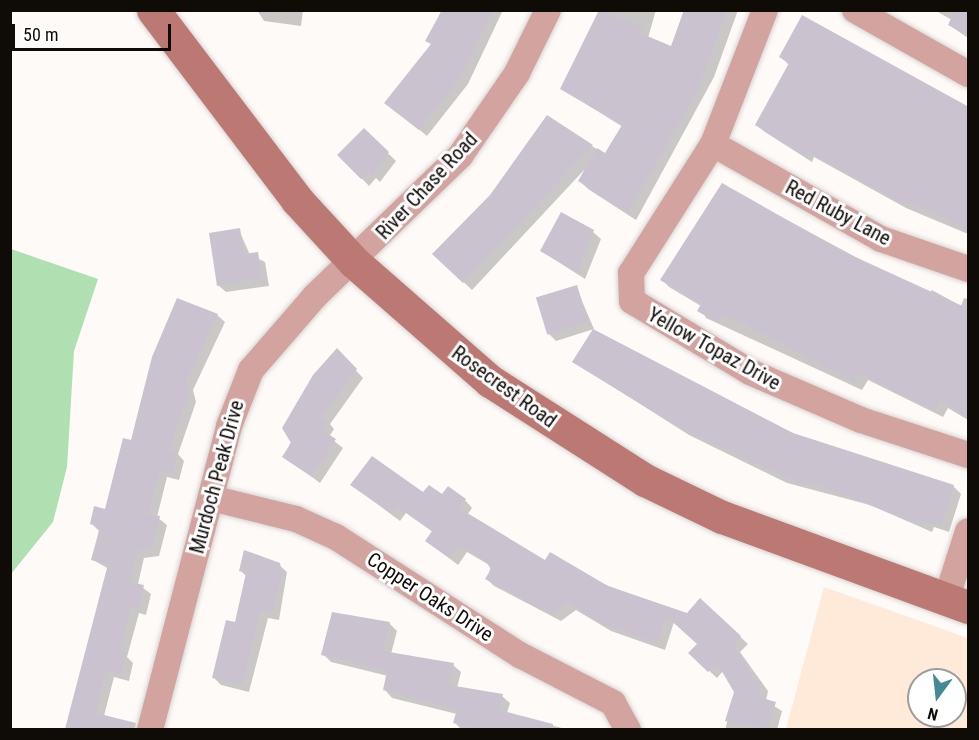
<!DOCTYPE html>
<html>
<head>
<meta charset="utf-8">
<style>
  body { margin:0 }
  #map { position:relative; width:979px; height:740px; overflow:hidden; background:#fdfaf8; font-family:"Roboto Condensed",sans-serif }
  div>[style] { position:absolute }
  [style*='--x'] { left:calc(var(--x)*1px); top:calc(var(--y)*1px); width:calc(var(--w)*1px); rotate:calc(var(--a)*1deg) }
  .built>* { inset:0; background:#ffeada }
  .green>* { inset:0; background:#b0dfb1 }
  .shadow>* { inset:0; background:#0003 }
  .building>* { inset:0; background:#cbc2cf; transform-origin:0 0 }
  .roads { filter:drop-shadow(0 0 2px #d7d4d1) drop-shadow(0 0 2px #d7d4d1) }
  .street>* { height:26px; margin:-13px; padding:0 13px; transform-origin:13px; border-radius:13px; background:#d3a49f }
  .secondary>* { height:33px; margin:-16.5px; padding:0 16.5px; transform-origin:16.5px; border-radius:16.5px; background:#bc7973 }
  span { translate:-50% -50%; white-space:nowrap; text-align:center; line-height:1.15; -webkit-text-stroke:6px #fff; paint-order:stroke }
  .street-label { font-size:20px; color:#0f0b07 }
  .frame { position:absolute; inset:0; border:12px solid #0f0b07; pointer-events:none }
  .north { position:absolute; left:907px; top:668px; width:60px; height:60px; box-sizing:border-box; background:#fff; border:2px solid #9f9d9c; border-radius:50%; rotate:195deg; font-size:16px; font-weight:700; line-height:24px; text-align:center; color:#0f0b07 }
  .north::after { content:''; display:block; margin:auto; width:21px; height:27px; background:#448a95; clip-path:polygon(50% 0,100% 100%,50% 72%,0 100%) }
  .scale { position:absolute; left:12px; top:24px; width:159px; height:27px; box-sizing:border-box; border:3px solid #0f0b07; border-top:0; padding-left:8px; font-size:18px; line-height:21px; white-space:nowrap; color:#0f0b07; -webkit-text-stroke:4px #fff; paint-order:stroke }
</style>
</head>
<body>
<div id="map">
  <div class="built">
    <div style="clip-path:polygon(evenodd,824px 587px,968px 638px,968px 729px,786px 729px,824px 587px,919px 680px,955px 680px,955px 716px,919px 716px,919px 680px)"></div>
  </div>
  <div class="green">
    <div style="clip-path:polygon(11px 249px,98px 279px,74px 351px,67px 467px,53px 522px,11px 574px)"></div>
  </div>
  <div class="shadow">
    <div style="clip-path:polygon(257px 10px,303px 10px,301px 26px,264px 21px)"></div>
    <div style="clip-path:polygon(442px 10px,503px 10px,468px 84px,427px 136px,386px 103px,432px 45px,427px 40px)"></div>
    <div style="clip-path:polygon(604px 10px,656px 10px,648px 38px,671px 48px,686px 10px,738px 10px,714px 77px,636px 220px,588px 189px,580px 181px,585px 169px,472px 290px,434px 254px,592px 146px,606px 155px,623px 127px,562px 89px)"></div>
    <div style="clip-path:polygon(934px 10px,968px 10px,968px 38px,949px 25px,952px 20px)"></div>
    <div style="clip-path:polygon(781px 57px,968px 109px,968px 234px,906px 208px,814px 157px,812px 162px,765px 132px,757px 125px,789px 65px)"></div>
    <div style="clip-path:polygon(364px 130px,396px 161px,380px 182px,376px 178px,369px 186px,339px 155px)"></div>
    <div style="clip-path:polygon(722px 185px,928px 296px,932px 290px,961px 306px,964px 298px,968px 299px,968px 420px,948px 408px,943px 417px,868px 380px,862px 390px,706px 318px,701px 306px,669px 287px,662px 279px)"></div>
    <div style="clip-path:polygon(239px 230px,250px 255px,265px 262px,269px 286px,226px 292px,218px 285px)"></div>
    <div style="clip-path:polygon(593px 232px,601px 239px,585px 279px,541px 251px)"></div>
    <div style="clip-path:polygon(576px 287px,594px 329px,556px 341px,548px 333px)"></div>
    <div style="clip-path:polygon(217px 315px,225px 322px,193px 390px,196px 402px,178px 454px,184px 461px,179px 480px,167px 477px,157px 517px,167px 525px,159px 556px,144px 558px,138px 584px,151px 594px,146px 615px,139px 613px,127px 657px,133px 663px,129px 681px,114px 677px,104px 716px,114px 730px,67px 730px,109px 569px,93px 560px,100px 532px,92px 524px,106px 510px,132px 442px)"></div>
    <div style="clip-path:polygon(337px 350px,363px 378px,330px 424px,334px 429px,329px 437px,343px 448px,320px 483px,284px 456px)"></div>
    <div style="clip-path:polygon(574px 362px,953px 486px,961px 494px,949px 532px,934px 527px,932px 532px,870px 505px,787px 483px,689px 435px)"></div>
    <div style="clip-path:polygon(352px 485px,465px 500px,472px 508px,467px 515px,546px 563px,687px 615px,701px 600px,748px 644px,740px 652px,768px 691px,766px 701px,782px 711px,777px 730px,725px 730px,735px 692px,723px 671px,717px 678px,690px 653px,698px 644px,674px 622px,665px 650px,611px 631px,576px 610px,561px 621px,494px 586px,487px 579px,491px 566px,467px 552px,458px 565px,427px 541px,433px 532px,406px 513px,400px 521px)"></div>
    <div style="clip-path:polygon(279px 565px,287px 572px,279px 620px,268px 618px,249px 692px,221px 685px,213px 677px,236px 624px,247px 577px,241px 571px)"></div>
    <div style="clip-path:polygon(389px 623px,397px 631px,391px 654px,453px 665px,461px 672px,457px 688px,502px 696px,510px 703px,507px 713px,569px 730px,462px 730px,455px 723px,457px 714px,392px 698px,385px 690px,388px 676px,331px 662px,323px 654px)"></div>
  </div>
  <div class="building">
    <div style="clip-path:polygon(442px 10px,493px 10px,461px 77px,419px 130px,384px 103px,431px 44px,425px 41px)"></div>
    <div style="clip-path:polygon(599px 10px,643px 27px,640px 33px,671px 46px,684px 10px,727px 10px,698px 90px,628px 213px,578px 181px,597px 148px,605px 153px,622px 125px,560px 89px)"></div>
    <div style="clip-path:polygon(955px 10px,969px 10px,969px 36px,948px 25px)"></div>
    <div style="clip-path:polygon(802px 15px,969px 107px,969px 232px,930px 210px,897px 201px,807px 151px,804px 156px,755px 125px,789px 63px,779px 57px)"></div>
    <div style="clip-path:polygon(547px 115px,593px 145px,463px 283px,432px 254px,490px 195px)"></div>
    <div style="clip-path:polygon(364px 128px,389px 152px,372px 176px,368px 172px,361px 179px,337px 155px)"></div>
    <div style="clip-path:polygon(722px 183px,840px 250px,969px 309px,969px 418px,940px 401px,935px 411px,860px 374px,855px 383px,741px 322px,722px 316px,718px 323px,697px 311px,701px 304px,660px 280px)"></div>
    <div style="clip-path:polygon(561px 212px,594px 230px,577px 272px,540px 251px)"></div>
    <div style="clip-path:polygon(240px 228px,244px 254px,258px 252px,262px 278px,217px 286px,209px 233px)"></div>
    <div style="left:577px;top:285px;width:39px;height:43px;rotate:73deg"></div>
    <div style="clip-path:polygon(177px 298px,218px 314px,186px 381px,189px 393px,169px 450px,177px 452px,172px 474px,160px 471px,148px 514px,160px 516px,152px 549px,137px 551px,129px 582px,144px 585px,138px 608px,131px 606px,119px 652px,126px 654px,121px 674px,106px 671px,96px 713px,136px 723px,135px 729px,65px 729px,108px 564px,91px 560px,100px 527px,90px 524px,94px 506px,105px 509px,123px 438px,131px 440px,152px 357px)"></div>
    <div style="clip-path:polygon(593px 329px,793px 433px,954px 485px,942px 525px,908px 520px,808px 481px,805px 486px,680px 428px,572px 362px)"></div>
    <div style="clip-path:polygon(337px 348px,357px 369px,322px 417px,328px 420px,322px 430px,336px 439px,312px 477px,282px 457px,291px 443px,282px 428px,313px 375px)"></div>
    <div style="clip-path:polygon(372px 456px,423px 492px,429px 485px,442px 494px,448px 486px,466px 499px,459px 508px,545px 560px,550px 552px,608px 586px,687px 613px,700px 598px,741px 636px,734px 644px,755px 680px,762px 682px,758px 697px,776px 702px,768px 729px,725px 721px,734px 692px,717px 663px,708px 672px,688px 653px,697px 644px,666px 616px,657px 643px,602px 624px,567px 603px,552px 615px,485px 579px,491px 569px,486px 562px,459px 545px,449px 558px,425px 541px,432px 531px,398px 507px,392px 514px,350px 485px)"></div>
    <div style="clip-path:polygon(244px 550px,280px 563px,282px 573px,272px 613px,261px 611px,242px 685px,212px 678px,226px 620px,235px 622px,246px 573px,239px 571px)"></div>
    <div style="clip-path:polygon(332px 612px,390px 622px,383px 651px,454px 663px,449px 685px,503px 694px,499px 710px,553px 724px,553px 729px,478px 729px,453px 723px,457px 709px,383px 690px,387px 671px,321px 655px)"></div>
  </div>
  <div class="roads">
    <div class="street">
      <div style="--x:765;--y:10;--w:144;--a:111.2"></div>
      <div style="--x:713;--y:144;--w:153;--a:122.4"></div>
      <div style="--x:631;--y:273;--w:28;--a:88"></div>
      <div style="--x:632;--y:301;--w:138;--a:31"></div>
      <div style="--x:750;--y:372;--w:121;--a:23.4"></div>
      <div style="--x:861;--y:420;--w:113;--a:18.1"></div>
      <div style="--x:855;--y:10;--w:130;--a:29.5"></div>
      <div style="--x:713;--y:144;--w:193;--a:29.5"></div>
      <div style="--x:881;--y:239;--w:92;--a:19"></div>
      <div style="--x:211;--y:498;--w:88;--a:13.9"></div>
      <div style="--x:296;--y:519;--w:44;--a:24.2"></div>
      <div style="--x:336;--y:537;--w:219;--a:32.7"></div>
      <div style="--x:520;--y:655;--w:105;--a:27.3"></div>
      <div style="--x:613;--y:703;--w:31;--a:61"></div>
      <div style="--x:946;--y:600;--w:72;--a:-72.3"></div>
      <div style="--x:150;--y:730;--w:314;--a:-75.4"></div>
      <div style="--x:229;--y:426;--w:60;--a:-68.6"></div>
      <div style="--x:251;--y:370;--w:98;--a:-49.1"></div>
      <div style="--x:315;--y:296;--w:202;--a:-44"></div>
      <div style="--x:460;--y:156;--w:101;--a:-55.5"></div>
      <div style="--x:517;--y:73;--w:70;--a:-63.8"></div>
    </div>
    <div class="secondary">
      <div style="--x:153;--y:10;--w:238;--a:52.8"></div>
      <div style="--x:297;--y:200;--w:84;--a:47.4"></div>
      <div style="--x:354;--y:262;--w:181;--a:41.2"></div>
      <div style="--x:490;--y:381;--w:184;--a:32.6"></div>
      <div style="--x:645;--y:480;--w:85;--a:25.7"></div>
      <div style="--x:722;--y:517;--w:262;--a:20.1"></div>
    </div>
  </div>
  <div class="street-label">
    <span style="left:427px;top:186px;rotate:-47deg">River Chase Road</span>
    <span style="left:838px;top:213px;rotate:28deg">Red Ruby Lane</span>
    <span style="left:714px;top:349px;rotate:29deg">Yellow Topaz Drive</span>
    <span style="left:504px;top:387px;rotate:36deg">Rosecrest Road</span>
    <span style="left:217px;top:477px;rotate:-75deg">Murdoch Peak Drive</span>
    <span style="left:430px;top:597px;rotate:33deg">Copper Oaks Drive</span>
  </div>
  <div class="frame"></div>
  <div class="north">N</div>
  <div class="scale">50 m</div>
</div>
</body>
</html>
